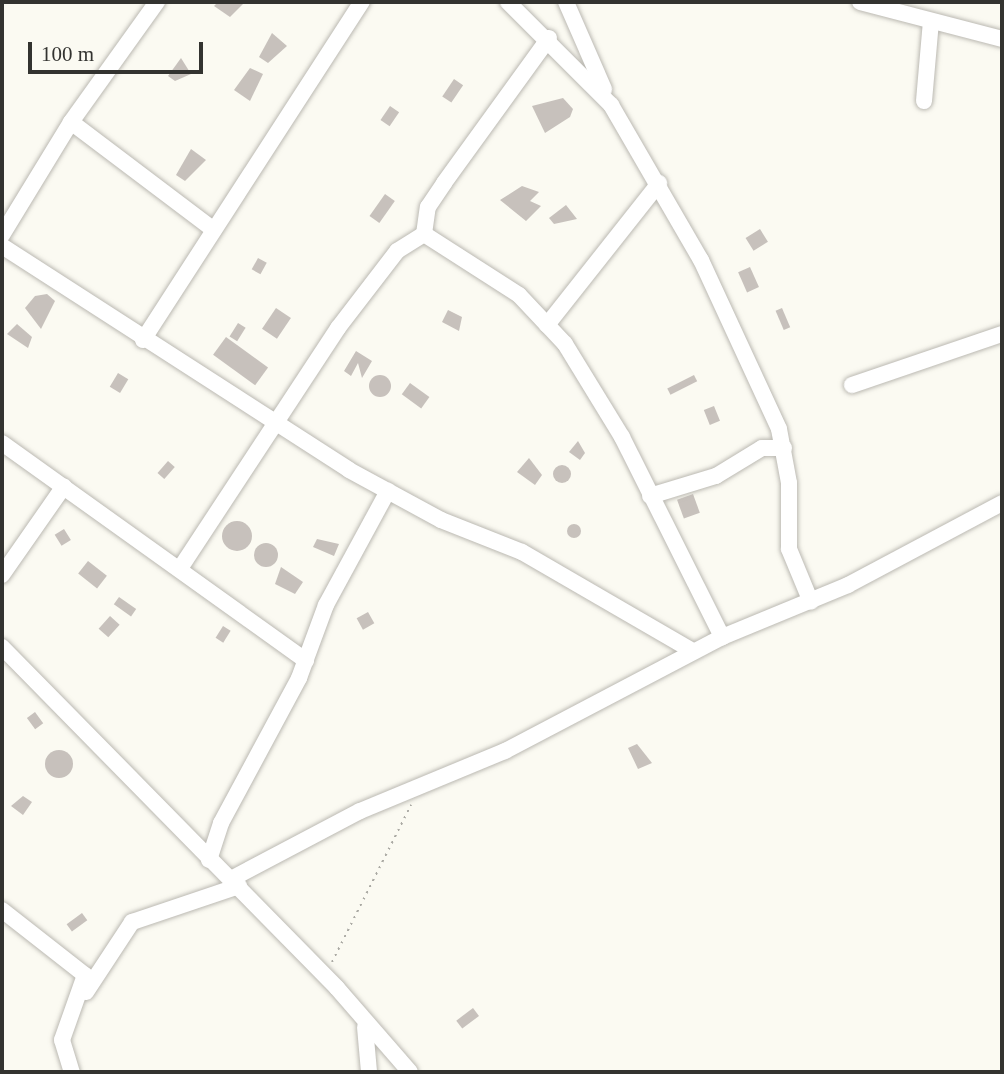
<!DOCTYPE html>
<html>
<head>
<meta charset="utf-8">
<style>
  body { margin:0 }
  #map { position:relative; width:1004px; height:1074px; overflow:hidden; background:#fbfaf2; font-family:"Times New Roman",serif }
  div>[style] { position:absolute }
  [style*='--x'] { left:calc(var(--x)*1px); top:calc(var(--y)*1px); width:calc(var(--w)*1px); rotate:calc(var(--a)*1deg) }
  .building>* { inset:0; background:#c7c1bc; transform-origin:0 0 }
  .round { border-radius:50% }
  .path>* { height:2px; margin-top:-1px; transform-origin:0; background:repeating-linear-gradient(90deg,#abaaa4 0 2px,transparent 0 7px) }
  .roads { filter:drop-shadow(0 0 2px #bbb9b2) drop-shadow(0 0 2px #bbb9b2) }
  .minor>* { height:16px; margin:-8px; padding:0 8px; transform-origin:8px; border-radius:8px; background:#fff }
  span { translate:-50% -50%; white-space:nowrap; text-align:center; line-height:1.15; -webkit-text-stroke:7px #fbfaf2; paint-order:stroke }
  .frame { position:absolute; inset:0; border:4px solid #333330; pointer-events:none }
  .scale { position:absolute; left:28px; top:42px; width:175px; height:32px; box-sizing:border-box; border:4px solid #333330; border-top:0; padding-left:9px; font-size:21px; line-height:24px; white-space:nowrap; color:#333330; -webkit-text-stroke:5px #fbfaf2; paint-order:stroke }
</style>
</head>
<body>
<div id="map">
  <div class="building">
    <div style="clip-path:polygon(218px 2px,245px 2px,230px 17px,214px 6px)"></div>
    <div style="clip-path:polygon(272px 33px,287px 46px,268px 63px,259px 57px)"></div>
    <div style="clip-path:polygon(181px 58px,191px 74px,175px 81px,168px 76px)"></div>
    <div style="clip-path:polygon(250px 68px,263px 74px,250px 101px,234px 90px)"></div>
    <div style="left:454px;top:79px;width:11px;height:21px;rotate:34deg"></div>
    <div style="clip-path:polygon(563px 98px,573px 109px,570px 117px,545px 133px,532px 106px)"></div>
    <div style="left:390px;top:106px;width:11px;height:17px;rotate:34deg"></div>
    <div style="clip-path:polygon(191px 149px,206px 160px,185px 181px,176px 175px)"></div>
    <div style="clip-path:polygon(522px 186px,539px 192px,530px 201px,541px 206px,526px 221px,500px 200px)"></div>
    <div style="left:385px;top:194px;width:12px;height:27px;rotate:35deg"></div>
    <div style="clip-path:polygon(566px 205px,577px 219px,554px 224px,549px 218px)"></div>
    <div style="left:760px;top:229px;width:15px;height:17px;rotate:58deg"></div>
    <div style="left:258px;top:258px;width:10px;height:13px;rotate:29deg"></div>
    <div style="left:750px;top:267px;width:22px;height:13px;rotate:66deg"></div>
    <div style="clip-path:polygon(47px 294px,55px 301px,41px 329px,25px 308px,35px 296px)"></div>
    <div style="left:276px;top:308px;width:18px;height:25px;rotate:34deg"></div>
    <div style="left:782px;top:308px;width:21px;height:7px;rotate:67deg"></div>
    <div style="clip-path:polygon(448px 310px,462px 317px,459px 331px,442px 322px)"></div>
    <div style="left:238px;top:323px;width:9px;height:16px;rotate:32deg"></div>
    <div style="clip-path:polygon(17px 324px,32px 337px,28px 348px,7px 334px)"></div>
    <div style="left:226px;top:337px;width:52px;height:22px;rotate:36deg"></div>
    <div style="clip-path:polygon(356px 351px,372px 361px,362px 378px,358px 363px,351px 376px,344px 371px)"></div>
    <div style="left:118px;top:373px;width:12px;height:16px;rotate:31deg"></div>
    <div style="left:694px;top:375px;width:7px;height:30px;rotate:63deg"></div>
    <div class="round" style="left:369px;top:375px;width:22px;height:22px"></div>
    <div style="left:410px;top:383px;width:24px;height:14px;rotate:36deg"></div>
    <div style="left:714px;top:406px;width:16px;height:11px;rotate:68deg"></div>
    <div style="clip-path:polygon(578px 441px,585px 453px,580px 460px,569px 452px)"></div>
    <div style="clip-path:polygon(529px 458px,542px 475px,535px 485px,517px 472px)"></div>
    <div style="left:168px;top:461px;width:9px;height:16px;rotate:41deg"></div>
    <div class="round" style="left:553px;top:465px;width:18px;height:18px"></div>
    <div style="left:693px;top:494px;width:20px;height:17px;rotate:70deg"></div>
    <div class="round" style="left:222px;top:521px;width:30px;height:30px"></div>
    <div class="round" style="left:567px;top:524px;width:14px;height:14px"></div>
    <div style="left:64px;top:529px;width:13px;height:11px;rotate:58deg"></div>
    <div style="clip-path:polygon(317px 539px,339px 544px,334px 556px,313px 547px)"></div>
    <div class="round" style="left:254px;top:543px;width:24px;height:24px"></div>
    <div style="left:88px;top:561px;width:24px;height:16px;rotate:38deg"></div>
    <div style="clip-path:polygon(281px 567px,303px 582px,295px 594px,275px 584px)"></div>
    <div style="left:119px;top:597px;width:21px;height:9px;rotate:35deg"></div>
    <div style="left:368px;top:612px;width:13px;height:13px;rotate:61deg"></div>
    <div style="left:110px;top:616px;width:13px;height:17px;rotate:42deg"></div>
    <div style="left:223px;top:626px;width:9px;height:14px;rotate:32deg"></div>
    <div style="left:35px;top:712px;width:14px;height:10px;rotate:54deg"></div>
    <div style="clip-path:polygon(637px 744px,652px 763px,638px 769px,628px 748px)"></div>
    <div class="round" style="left:45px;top:750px;width:28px;height:28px"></div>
    <div style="clip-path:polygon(23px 796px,32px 802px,23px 815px,11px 806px)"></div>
    <div style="left:82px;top:913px;width:9px;height:19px;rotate:54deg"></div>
    <div style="left:473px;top:1008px;width:10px;height:21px;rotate:53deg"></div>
  </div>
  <div class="path">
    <div style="--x:332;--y:962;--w:176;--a:-63.3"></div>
  </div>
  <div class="roads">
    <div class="minor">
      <div style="--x:508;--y:2;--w:146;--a:45"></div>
      <div style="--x:611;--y:105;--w:179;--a:59.9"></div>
      <div style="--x:701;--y:260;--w:186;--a:65.2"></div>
      <div style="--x:779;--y:429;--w:55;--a:79.5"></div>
      <div style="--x:789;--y:483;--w:66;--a:90"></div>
      <div style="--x:789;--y:549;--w:57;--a:67.5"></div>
      <div style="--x:566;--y:2;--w:95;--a:66.4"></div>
      <div style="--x:860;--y:2;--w:147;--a:14.6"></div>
      <div style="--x:924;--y:101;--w:80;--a:-85"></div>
      <div style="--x:71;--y:122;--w:179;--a:37.1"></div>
      <div style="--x:424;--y:234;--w:27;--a:-82"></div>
      <div style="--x:428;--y:207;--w:29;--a:-56"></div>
      <div style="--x:444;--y:183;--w:179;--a:-54.1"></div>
      <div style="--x:2;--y:235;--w:132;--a:-58.6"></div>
      <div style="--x:71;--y:122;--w:148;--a:-54.4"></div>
      <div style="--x:2;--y:246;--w:413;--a:32.8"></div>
      <div style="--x:349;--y:470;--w:105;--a:28.5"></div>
      <div style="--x:441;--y:520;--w:87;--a:21.6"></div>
      <div style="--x:522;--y:552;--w:198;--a:30.1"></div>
      <div style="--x:547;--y:325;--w:181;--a:-51.7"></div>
      <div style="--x:143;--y:340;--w:403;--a:-57.1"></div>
      <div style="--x:852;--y:385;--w:158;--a:-18.8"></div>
      <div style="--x:2;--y:443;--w:374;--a:35.6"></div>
      <div style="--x:650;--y:496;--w:69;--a:-16.9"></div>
      <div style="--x:716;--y:476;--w:54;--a:-31.3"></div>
      <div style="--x:762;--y:448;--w:22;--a:0"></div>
      <div style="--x:181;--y:567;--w:286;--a:-56.7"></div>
      <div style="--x:338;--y:328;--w:97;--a:-52.5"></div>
      <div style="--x:397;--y:251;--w:32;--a:-32"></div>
      <div style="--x:424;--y:234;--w:113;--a:32.7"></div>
      <div style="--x:519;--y:295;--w:67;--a:46.8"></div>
      <div style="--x:565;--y:344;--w:109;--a:58.5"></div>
      <div style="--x:622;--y:437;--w:224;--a:63.4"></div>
      <div style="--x:2;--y:575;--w:108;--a:-55.1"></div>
      <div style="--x:2;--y:647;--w:478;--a:45.5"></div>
      <div style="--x:337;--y:988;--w:111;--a:49"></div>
      <div style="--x:209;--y:860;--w:39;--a:-72"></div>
      <div style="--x:221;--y:823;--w:165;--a:-61.7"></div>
      <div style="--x:299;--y:678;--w:78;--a:-69.7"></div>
      <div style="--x:326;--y:605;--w:130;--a:-61.5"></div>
      <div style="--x:231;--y:879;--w:146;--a:-27.8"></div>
      <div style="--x:360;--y:811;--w:157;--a:-22.5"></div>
      <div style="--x:505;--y:751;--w:245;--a:-27.7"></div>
      <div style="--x:722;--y:637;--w:136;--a:-22.4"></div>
      <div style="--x:848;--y:585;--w:174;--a:-28"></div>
      <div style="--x:2;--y:910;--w:105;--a:38.1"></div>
      <div style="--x:85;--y:975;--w:69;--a:109.5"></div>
      <div style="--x:62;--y:1040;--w:34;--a:73"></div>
      <div style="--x:86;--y:992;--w:84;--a:-56.7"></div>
      <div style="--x:132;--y:922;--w:113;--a:-18.6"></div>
      <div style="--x:365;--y:1027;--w:45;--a:84.9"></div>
    </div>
  </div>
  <div class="frame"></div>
  <div class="scale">100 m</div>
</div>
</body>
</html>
